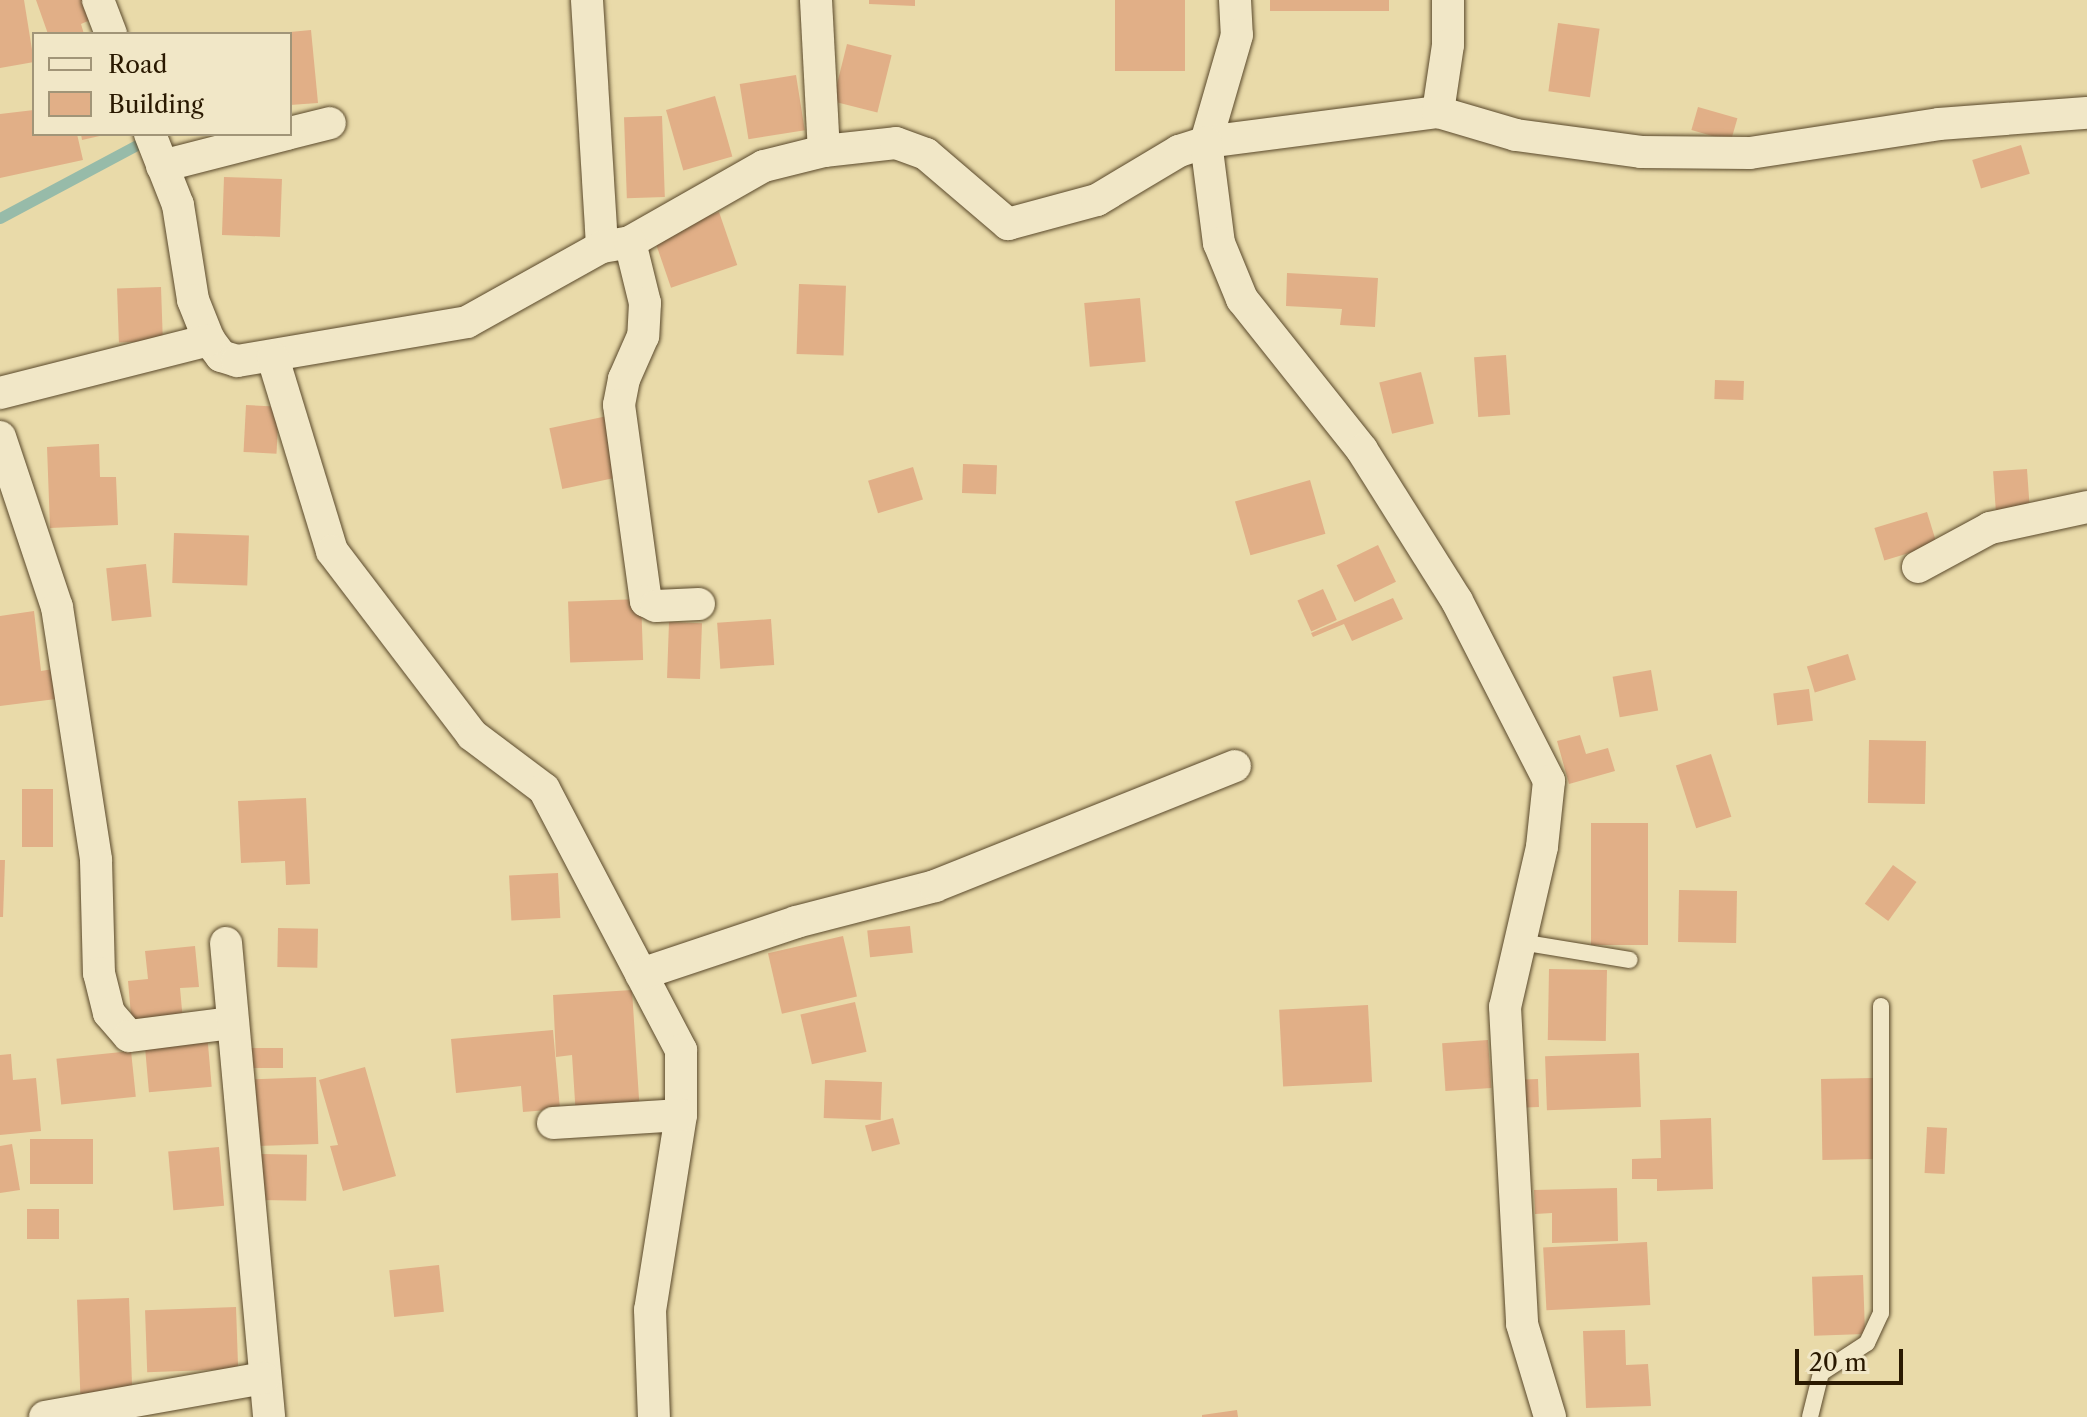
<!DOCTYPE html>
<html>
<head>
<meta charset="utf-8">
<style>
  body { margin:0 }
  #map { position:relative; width:2087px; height:1417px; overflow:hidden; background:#e9daa9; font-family:"Libre Caslon Text",serif }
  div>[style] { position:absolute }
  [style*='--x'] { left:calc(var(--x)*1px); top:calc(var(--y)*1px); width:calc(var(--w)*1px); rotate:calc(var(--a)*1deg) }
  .stream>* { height:11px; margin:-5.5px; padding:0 5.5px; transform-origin:5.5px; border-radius:5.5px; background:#97bba9 }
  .building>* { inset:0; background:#e1af87; transform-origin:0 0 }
  .roads { filter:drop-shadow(0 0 2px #5a492b) drop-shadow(0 0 2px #5a492b) }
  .lane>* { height:16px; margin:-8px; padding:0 8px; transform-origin:8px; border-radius:8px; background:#f1e7c7 }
  .street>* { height:32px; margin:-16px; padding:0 16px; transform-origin:16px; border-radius:16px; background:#f1e7c7 }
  span { translate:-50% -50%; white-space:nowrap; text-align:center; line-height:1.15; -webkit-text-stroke:6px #f1e7c7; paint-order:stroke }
  .legend { position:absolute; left:32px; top:32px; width:260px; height:104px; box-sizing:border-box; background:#f1e7c7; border:2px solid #a19578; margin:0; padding:10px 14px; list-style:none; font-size:24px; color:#2a1901 }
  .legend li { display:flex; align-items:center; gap:16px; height:40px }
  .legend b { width:40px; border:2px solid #a19578 }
  .scale { position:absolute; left:1795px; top:1349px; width:108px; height:36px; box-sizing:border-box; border:4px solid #2a1901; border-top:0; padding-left:10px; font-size:24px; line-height:28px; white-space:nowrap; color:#2a1901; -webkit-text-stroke:6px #f1e7c7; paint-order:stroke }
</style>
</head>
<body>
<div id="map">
  <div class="stream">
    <div style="--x:0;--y:218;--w:155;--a:-28.1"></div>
  </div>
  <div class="building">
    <div style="clip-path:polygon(0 0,24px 0,34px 62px,0 68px)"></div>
    <div style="clip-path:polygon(36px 0,88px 0,95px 18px,81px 24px,84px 34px,48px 34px)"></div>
    <div style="clip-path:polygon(869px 0,915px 0,915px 6px,869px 4px)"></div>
    <div style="left:1115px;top:0;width:70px;height:71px"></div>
    <div style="left:1270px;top:0;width:119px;height:11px"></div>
    <div style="left:1558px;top:23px;width:42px;height:69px;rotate:8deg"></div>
    <div style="clip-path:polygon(311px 30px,318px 103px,290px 105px,290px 32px)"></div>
    <div style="left:847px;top:44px;width:46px;height:59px;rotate:14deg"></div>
    <div style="left:796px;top:75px;width:56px;height:57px;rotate:81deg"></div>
    <div style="left:715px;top:96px;width:63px;height:51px;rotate:74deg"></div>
    <div style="left:1698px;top:107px;width:41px;height:24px;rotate:16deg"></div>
    <div style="clip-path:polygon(34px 110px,34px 134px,77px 134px,83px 160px,0 178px,0 114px)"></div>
    <div style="left:662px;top:116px;width:81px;height:38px;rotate:88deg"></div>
    <div style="clip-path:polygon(81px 134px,104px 134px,104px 135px,82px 140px)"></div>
    <div style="left:2021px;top:145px;width:30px;height:51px;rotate:73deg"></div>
    <div style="left:224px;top:177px;width:58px;height:58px;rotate:2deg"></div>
    <div style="left:719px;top:212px;width:56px;height:70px;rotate:71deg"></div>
    <div style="clip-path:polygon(1287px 273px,1378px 278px,1375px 327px,1340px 325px,1342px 309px,1286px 306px)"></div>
    <div style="left:799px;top:284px;width:47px;height:70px;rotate:2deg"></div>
    <div style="left:161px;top:287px;width:54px;height:44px;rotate:88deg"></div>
    <div style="left:1140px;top:298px;width:64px;height:56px;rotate:85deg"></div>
    <div style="left:1506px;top:355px;width:60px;height:32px;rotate:86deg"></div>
    <div style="left:1421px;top:372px;width:53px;height:43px;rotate:76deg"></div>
    <div style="left:1715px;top:380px;width:29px;height:19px;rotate:2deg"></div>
    <div style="left:246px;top:405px;width:33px;height:47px;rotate:3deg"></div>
    <div style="left:612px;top:415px;width:62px;height:64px;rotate:78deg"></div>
    <div style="clip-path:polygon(99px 444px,100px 477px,116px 477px,118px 525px,50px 528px,47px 447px)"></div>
    <div style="left:963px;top:464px;width:34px;height:29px;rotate:2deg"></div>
    <div style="left:913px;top:467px;width:34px;height:47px;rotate:73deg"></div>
    <div style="left:2027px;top:469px;width:40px;height:34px;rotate:86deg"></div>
    <div style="left:1310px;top:480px;width:56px;height:78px;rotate:74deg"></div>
    <div style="left:1927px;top:512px;width:34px;height:55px;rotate:73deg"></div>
    <div style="left:174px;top:533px;width:75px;height:50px;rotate:2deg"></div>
    <div style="left:1378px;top:545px;width:41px;height:46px;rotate:64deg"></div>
    <div style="left:146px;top:564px;width:53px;height:40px;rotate:84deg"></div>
    <div style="left:1323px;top:589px;width:34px;height:28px;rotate:66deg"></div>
    <div style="clip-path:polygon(1393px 598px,1403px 619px,1352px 641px,1344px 624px,1313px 637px,1311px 633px)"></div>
    <div style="left:641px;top:599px;width:61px;height:73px;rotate:88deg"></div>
    <div style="clip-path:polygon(34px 611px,41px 671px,53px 669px,56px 699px,0 706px,0 616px)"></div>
    <div style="left:771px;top:619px;width:46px;height:54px;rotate:86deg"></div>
    <div style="left:669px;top:622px;width:33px;height:56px;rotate:2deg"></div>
    <div style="left:1848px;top:654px;width:27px;height:43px;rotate:73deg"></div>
    <div style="left:1651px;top:670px;width:41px;height:39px;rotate:80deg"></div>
    <div style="left:1809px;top:689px;width:32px;height:36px;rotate:83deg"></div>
    <div style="clip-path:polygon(1580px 735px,1586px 754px,1608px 748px,1615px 771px,1569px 784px,1557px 741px)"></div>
    <div style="left:1869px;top:740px;width:57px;height:63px;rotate:1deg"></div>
    <div style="left:1711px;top:754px;width:66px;height:37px;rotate:72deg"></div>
    <div style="left:22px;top:789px;width:31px;height:58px"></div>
    <div style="clip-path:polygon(306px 798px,310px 884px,286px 885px,285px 861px,241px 863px,238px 801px)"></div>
    <div style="left:1648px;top:823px;width:122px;height:57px;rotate:90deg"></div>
    <div style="clip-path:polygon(0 860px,5px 860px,3px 917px,0 917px)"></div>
    <div style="left:1893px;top:865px;width:29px;height:48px;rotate:36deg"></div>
    <div style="left:558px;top:873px;width:45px;height:49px;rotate:87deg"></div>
    <div style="left:1679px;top:890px;width:58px;height:52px;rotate:1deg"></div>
    <div style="left:910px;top:926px;width:27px;height:43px;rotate:84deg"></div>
    <div style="left:278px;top:928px;width:40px;height:39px;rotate:1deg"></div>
    <div style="left:843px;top:936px;width:62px;height:77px;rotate:77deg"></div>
    <div style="clip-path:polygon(195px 946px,199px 987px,180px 988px,183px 1021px,132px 1026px,128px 981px,148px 979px,145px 951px)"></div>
    <div style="left:1549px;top:969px;width:58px;height:71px;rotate:1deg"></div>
    <div style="clip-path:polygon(632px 990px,640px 1114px,576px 1117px,572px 1055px,556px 1057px,553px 995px)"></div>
    <div style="left:855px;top:1002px;width:51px;height:56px;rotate:77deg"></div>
    <div style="left:1368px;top:1005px;width:77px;height:89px;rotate:87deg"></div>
    <div style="clip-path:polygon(553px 1030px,560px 1109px,523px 1112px,521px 1086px,456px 1093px,451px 1039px)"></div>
    <div style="left:207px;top:1033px;width:54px;height:63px;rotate:85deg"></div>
    <div style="left:1488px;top:1040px;width:48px;height:46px;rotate:86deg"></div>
    <div style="left:283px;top:1048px;width:20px;height:40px;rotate:90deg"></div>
    <div style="left:131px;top:1051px;width:46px;height:75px;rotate:84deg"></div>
    <div style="left:1639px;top:1053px;width:54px;height:94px;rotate:88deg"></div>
    <div style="clip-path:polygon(11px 1054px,13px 1080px,36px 1078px,41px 1131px,0 1135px,0 1055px)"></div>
    <div style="clip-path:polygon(365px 1067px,396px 1176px,343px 1191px,330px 1146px,338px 1145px,319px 1080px)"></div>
    <div style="left:316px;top:1077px;width:67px;height:61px;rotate:88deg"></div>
    <div style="left:1873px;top:1078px;width:81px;height:52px;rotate:89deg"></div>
    <div style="left:1538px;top:1079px;width:28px;height:14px;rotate:88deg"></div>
    <div style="left:825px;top:1080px;width:57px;height:38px;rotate:2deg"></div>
    <div style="left:893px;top:1118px;width:27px;height:29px;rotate:75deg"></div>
    <div style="clip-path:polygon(1711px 1118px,1713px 1189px,1657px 1191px,1657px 1179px,1632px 1179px,1632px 1159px,1661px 1158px,1660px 1120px)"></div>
    <div style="left:1927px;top:1127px;width:20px;height:46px;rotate:3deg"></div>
    <div style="left:30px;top:1139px;width:63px;height:45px"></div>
    <div style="clip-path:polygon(12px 1144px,20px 1190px,0 1193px,0 1146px)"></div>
    <div style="left:219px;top:1147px;width:59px;height:51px;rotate:85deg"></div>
    <div style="left:261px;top:1154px;width:46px;height:46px;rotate:1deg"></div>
    <div style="clip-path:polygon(1617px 1188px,1618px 1241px,1552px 1243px,1552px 1213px,1535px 1214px,1534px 1190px)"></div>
    <div style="left:27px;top:1209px;width:32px;height:30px"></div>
    <div style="left:1647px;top:1242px;width:63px;height:104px;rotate:87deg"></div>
    <div style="left:439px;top:1265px;width:47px;height:50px;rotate:84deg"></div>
    <div style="left:1863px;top:1275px;width:59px;height:51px;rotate:88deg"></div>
    <div style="left:129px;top:1298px;width:97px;height:52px;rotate:88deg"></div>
    <div style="left:236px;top:1307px;width:62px;height:91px;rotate:88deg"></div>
    <div style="clip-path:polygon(1625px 1330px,1626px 1365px,1648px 1364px,1651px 1406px,1586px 1408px,1583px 1331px)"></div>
    <div style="clip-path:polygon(1237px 1410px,1238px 1417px,1202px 1417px,1202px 1415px)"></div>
  </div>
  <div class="roads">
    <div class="lane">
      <div style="--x:1520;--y:942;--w:111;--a:9.3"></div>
      <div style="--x:1810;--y:1417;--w:45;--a:-76"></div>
      <div style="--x:1821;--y:1373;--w:55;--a:-33.1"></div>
      <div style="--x:1867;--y:1343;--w:33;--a:-65"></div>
      <div style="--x:1881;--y:1313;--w:307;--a:-90"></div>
    </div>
    <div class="street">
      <div style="--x:98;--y:0;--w:36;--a:69"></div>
      <div style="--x:587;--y:0;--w:247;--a:86.5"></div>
      <div style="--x:816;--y:0;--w:151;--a:87"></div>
      <div style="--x:1235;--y:0;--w:35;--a:87"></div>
      <div style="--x:1237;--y:35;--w:111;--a:106.2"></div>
      <div style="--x:1206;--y:142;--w:234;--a:-7.4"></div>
      <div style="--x:1448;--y:0;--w:45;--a:90"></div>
      <div style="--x:1448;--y:45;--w:68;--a:98.5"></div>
      <div style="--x:1438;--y:112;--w:81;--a:16.4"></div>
      <div style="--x:1516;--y:135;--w:126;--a:7.7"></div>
      <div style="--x:1641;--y:152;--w:109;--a:0.5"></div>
      <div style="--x:1750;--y:153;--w:191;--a:-8.7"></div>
      <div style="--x:1939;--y:124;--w:148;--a:-4.3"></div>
      <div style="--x:290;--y:133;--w:41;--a:-14"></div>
      <div style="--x:150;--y:134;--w:76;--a:68.5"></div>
      <div style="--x:178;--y:205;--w:96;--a:81"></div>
      <div style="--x:193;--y:300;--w:43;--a:68.2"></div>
      <div style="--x:209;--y:340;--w:20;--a:53"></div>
      <div style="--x:221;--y:356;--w:17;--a:17"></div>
      <div style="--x:237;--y:361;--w:233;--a:-9.6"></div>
      <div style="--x:467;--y:322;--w:154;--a:-29.1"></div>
      <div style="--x:602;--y:247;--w:28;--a:-10"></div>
      <div style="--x:630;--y:242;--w:154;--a:-29.6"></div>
      <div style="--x:764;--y:166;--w:62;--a:-14"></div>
      <div style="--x:824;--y:151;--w:72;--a:-6.3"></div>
      <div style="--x:896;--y:143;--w:32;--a:20"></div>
      <div style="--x:926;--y:154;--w:108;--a:40.5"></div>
      <div style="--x:1008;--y:224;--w:92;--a:-15.1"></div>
      <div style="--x:1097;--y:200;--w:96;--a:-30.9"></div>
      <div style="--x:1179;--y:151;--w:28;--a:-18"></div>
      <div style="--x:1206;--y:142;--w:102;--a:82.7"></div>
      <div style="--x:1219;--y:243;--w:61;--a:67.7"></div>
      <div style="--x:1242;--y:299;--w:193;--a:51.5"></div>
      <div style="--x:1362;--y:450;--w:178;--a:57.8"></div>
      <div style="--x:1457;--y:601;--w:202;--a:62.9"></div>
      <div style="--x:1549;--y:781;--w:66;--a:96.1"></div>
      <div style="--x:1542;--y:847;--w:164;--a:103"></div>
      <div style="--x:1505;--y:1007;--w:317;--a:86.9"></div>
      <div style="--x:1522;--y:1324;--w:97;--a:73.2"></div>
      <div style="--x:162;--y:166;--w:129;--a:-14.4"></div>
      <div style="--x:630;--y:242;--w:63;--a:76.2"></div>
      <div style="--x:645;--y:303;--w:33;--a:93"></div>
      <div style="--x:643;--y:336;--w:47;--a:113.8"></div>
      <div style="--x:624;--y:379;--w:26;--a:101"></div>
      <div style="--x:619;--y:405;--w:198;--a:82.2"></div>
      <div style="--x:646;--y:601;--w:11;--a:27"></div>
      <div style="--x:656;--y:606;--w:43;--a:-2.7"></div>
      <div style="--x:273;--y:358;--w:202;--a:73"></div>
      <div style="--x:332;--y:551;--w:231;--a:52.7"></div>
      <div style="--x:472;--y:735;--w:90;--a:36.9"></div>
      <div style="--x:544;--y:789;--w:295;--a:62.3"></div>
      <div style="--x:681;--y:1050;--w:65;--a:90"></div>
      <div style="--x:681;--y:1115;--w:197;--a:99"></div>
      <div style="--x:650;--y:1310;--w:107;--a:87.9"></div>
      <div style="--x:0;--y:393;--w:216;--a:-14.2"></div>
      <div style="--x:0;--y:437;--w:179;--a:71.5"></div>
      <div style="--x:57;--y:607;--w:256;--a:81.2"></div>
      <div style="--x:96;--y:860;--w:113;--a:88.5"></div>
      <div style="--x:99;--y:973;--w:41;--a:76"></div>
      <div style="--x:109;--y:1013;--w:30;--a:49"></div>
      <div style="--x:129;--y:1036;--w:102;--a:-7.3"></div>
      <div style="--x:1918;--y:567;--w:82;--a:-28.4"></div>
      <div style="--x:1990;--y:528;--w:99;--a:-12.2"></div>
      <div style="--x:226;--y:943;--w:476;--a:84.8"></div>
      <div style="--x:641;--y:974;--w:163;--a:-18.5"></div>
      <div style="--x:796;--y:922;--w:144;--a:-14.5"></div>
      <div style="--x:935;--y:886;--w:323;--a:-21.8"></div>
      <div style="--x:553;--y:1123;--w:128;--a:-3.6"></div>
      <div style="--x:45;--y:1417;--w:222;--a:-10.1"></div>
    </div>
  </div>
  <ul class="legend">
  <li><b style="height:10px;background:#f1e7c7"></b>Road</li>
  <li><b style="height:22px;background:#e1af87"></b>Building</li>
  </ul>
  <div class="scale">20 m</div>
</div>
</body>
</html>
